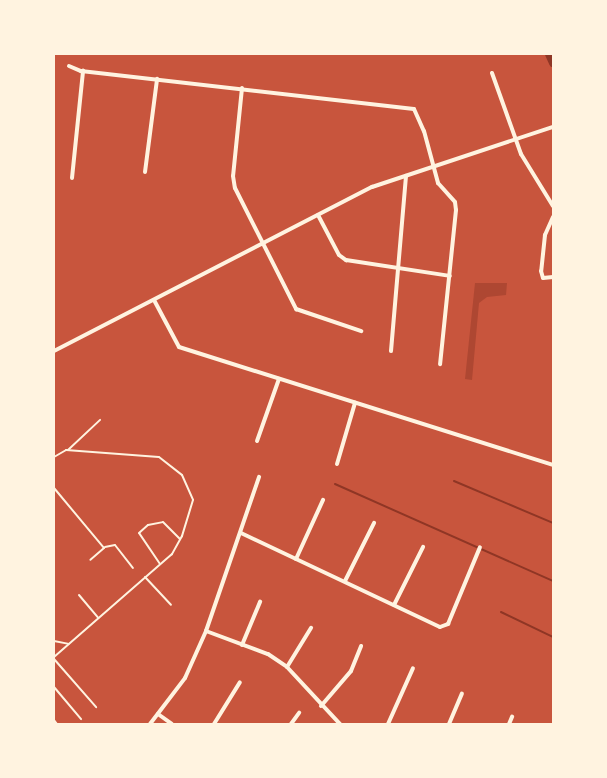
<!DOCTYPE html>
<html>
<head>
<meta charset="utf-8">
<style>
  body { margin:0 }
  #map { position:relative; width:607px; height:778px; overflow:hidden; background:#c8553d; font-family:Roboto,sans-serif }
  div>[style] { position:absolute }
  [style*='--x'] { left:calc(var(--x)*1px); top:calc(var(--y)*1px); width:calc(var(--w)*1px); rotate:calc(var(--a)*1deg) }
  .green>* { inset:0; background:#ae4732 }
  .stream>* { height:2px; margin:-1px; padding:0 1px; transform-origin:1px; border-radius:1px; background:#8f3625 }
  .canal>* { height:8px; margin:-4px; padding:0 4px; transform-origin:4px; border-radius:4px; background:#8f3625 }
  .service>* { height:2px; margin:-1px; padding:0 1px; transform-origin:1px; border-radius:1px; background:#fff3e0 }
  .minor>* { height:4px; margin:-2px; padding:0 2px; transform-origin:2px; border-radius:2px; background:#fff3e0 }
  span { translate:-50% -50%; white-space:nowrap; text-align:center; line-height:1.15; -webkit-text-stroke:4px #fff3e0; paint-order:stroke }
  .frame { position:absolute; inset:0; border:55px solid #fff3e0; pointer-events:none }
</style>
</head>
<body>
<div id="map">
  <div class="green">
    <div style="clip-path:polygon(475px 283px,507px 283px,506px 295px,487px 297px,479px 303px,472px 380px,465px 379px)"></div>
  </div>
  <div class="stream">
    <div style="--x:454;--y:481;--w:108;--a:23"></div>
    <div style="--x:335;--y:484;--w:239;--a:24"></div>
    <div style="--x:501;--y:612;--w:58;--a:25.7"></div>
  </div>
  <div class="canal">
    <div style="--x:549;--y:54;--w:10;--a:66"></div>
  </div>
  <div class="service">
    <div style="--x:68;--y:450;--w:44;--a:-43.2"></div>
    <div style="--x:54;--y:457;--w:14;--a:-30"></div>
    <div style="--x:66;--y:450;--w:93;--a:4.3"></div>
    <div style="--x:159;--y:457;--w:29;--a:38"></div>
    <div style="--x:182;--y:475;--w:27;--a:66"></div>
    <div style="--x:193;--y:500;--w:38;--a:107"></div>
    <div style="--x:182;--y:536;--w:21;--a:119"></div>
    <div style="--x:172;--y:554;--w:157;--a:138.9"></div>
    <div style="--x:54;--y:488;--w:78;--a:50.2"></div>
    <div style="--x:104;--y:548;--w:18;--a:139"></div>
    <div style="--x:105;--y:547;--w:10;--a:-11"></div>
    <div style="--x:115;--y:545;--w:29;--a:52"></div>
    <div style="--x:160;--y:564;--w:37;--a:-124"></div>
    <div style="--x:139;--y:533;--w:12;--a:-42"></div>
    <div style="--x:148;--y:525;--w:15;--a:-11"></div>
    <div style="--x:163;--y:522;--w:24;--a:45"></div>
    <div style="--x:145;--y:577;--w:38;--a:47"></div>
    <div style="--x:79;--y:595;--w:30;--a:50"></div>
    <div style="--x:54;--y:641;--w:15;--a:11"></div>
    <div style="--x:54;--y:659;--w:64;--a:48.8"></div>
    <div style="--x:54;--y:687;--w:42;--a:49.8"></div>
    <div style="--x:54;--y:720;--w:5;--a:53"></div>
  </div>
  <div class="minor">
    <div style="--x:69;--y:66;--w:13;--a:23"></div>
    <div style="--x:81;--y:71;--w:335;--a:6.5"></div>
    <div style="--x:414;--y:109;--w:24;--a:66"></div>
    <div style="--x:424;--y:131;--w:54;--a:74.9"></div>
    <div style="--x:438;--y:183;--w:25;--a:48"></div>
    <div style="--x:455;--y:202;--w:8;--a:83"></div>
    <div style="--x:456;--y:210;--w:155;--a:95.9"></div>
    <div style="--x:492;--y:73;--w:86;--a:70.3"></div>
    <div style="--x:521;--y:154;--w:61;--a:58.4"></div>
    <div style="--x:242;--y:88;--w:88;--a:95.8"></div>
    <div style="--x:233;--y:176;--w:12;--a:81"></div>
    <div style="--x:235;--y:188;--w:136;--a:63.2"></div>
    <div style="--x:296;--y:309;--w:69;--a:18.7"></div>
    <div style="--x:145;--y:172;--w:94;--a:-82.6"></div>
    <div style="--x:72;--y:178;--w:108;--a:-84.1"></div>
    <div style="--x:318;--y:215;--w:45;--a:62.3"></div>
    <div style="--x:339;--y:255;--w:9;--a:36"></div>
    <div style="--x:346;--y:260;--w:105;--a:8.7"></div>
    <div style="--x:553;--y:217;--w:20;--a:114"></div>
    <div style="--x:545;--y:235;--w:36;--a:96"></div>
    <div style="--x:541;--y:271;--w:7;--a:74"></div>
    <div style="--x:543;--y:278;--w:10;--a:-6"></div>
    <div style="--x:154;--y:300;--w:53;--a:62"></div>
    <div style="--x:179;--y:347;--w:392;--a:17.5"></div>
    <div style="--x:54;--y:351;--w:358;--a:-27.3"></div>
    <div style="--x:372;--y:187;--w:190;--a:-18.4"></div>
    <div style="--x:391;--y:351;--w:176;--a:-85.1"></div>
    <div style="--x:257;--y:441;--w:66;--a:-70.5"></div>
    <div style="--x:337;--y:464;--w:64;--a:-73.6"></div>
    <div style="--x:241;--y:533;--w:220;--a:25.3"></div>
    <div style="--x:440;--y:627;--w:9;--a:-21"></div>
    <div style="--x:448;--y:624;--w:83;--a:-67.4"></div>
    <div style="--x:296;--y:559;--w:65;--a:-65.4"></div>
    <div style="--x:345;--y:581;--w:65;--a:-63.4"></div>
    <div style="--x:394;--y:605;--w:65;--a:-63.4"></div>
    <div style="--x:206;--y:631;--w:66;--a:20.4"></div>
    <div style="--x:268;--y:654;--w:23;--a:34"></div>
    <div style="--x:287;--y:667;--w:78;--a:47.1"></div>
    <div style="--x:242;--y:645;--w:47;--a:-67.3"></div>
    <div style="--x:287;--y:667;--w:46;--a:-58.4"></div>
    <div style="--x:321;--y:706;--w:46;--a:-49.4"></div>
    <div style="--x:351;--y:671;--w:27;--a:-68"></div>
    <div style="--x:158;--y:714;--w:17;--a:36"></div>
    <div style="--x:150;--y:724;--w:58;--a:-52.7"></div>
    <div style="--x:185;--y:678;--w:51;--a:-65.9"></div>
    <div style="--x:206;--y:631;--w:163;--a:-71"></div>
    <div style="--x:214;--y:724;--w:49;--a:-58.2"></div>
    <div style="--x:291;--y:724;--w:14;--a:-54"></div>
    <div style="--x:388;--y:724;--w:61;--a:-65.9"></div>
    <div style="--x:449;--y:724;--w:33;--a:-67"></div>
    <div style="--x:509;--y:724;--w:8;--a:-67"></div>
  </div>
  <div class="frame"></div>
</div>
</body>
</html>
